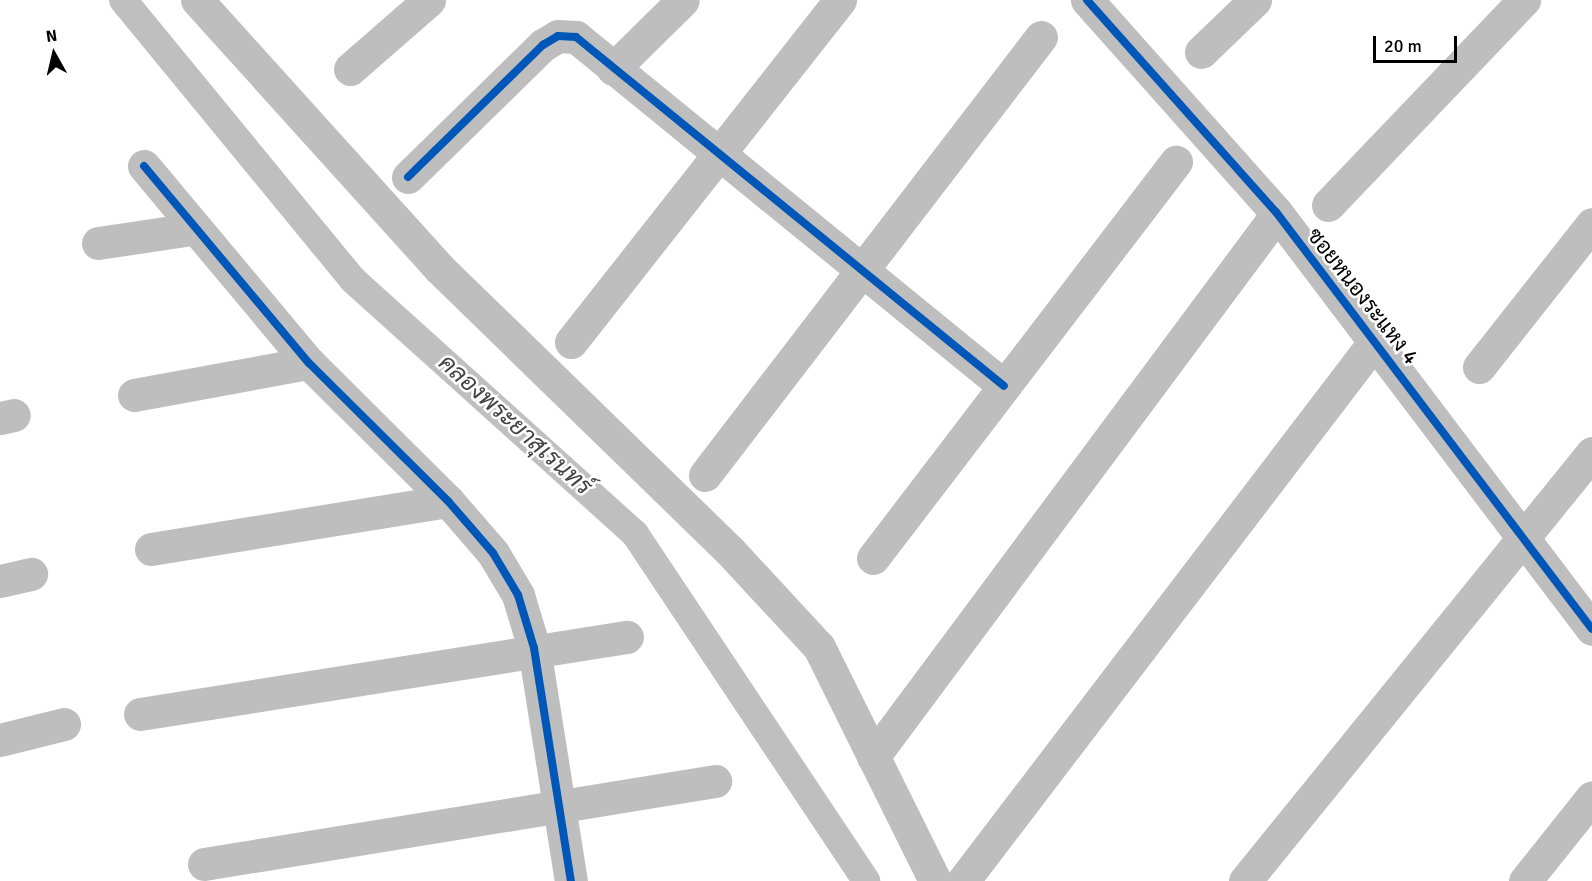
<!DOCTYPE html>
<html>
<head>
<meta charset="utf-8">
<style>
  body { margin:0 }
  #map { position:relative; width:1592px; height:881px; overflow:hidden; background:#fff; font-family:Signika,Sarabun,sans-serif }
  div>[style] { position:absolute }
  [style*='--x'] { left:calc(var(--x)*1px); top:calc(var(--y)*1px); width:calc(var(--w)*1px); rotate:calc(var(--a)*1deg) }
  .canal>* { height:28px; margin:-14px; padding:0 14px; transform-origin:14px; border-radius:14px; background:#bfbfbf }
  .minor>* { height:33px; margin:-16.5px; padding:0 16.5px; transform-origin:16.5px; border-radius:16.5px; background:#bebebe }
  .cycleway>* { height:8px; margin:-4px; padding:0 4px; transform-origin:4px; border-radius:4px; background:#0057b8 }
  span { translate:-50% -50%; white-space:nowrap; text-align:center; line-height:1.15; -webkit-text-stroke:5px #fff; paint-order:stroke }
  .street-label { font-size:22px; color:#000 }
  .water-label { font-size:24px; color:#444; font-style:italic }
  .north { position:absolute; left:24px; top:24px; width:60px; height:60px; -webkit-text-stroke:4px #fff; paint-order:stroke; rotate:352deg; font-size:16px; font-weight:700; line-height:24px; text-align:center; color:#000 }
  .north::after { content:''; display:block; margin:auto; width:21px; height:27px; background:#000; clip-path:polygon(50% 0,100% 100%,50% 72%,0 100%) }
  .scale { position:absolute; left:1373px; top:36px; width:84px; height:27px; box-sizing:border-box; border:3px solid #000; border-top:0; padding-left:8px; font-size:18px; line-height:21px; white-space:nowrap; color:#000; -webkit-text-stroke:4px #fff; paint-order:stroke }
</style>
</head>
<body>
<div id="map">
  <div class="canal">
    <div style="--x:123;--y:0;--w:362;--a:50.6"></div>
    <div style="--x:353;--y:280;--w:380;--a:42"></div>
    <div style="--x:635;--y:534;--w:417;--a:56.3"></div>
  </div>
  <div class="minor">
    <div style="--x:197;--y:0;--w:361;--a:47.9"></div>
    <div style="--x:439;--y:268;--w:406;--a:44.2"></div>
    <div style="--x:730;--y:551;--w:131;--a:47.2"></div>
    <div style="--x:819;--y:647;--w:261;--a:63.6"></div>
    <div style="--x:1087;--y:0;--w:284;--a:48.3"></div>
    <div style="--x:1276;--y:212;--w:523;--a:52.85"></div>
    <div style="--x:1201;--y:52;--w:75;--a:-43.9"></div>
    <div style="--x:350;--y:69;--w:105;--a:-41.1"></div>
    <div style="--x:613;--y:69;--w:98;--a:-44.6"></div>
    <div style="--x:144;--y:166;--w:257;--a:50.1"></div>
    <div style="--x:309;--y:363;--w:196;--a:44.8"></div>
    <div style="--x:448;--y:501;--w:69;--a:49.1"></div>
    <div style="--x:493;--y:553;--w:49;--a:59.2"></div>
    <div style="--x:518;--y:595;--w:55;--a:73.2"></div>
    <div style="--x:534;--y:648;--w:236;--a:81"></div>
    <div style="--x:408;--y:177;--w:189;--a:-44.4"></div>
    <div style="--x:543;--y:45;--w:17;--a:-31"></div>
    <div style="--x:558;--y:36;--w:18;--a:3"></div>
    <div style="--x:576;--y:37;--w:552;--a:39.19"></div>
    <div style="--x:1328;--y:205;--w:284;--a:-46.3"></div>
    <div style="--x:98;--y:243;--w:95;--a:-8.5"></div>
    <div style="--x:571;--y:342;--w:435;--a:-51.8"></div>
    <div style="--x:1479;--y:367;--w:182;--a:-51.7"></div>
    <div style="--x:134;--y:395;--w:178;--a:-10.4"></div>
    <div style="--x:0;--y:418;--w:14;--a:-12"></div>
    <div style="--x:705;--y:475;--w:552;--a:-52.51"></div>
    <div style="--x:151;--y:549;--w:301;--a:-9.2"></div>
    <div style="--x:873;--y:558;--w:499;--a:-52.6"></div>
    <div style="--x:0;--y:581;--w:32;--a:-13"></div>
    <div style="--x:140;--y:714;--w:493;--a:-9"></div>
    <div style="--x:0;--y:740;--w:66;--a:-14"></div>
    <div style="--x:873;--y:757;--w:677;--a:-53.35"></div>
    <div style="--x:204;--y:864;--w:518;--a:-9.23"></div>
    <div style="--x:963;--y:881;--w:679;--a:-52.66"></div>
    <div style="--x:1245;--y:881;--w:551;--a:-50.97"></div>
    <div style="--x:1525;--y:881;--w:107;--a:-51.4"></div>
  </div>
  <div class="cycleway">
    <div style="--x:1087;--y:0;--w:284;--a:48.3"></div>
    <div style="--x:1276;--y:212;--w:523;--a:52.85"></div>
    <div style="--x:144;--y:166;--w:257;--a:50.1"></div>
    <div style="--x:309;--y:363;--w:196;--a:44.8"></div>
    <div style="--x:448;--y:501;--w:69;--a:49.1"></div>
    <div style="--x:493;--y:553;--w:49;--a:59.2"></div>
    <div style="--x:518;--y:595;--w:55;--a:73.2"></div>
    <div style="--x:534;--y:648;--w:236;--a:81"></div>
    <div style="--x:408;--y:177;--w:189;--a:-44.4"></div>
    <div style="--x:543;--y:45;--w:17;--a:-31"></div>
    <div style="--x:558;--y:36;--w:18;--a:3"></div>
    <div style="--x:576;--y:37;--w:552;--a:39.19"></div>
  </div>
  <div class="street-label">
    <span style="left:1363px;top:296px;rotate:52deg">ซอยหนองระแหง 4</span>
  </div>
  <div class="water-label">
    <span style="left:515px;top:425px;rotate:42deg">คลองพระยาสุเรนทร์</span>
  </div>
  <div class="north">N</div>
  <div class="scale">20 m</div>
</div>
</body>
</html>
